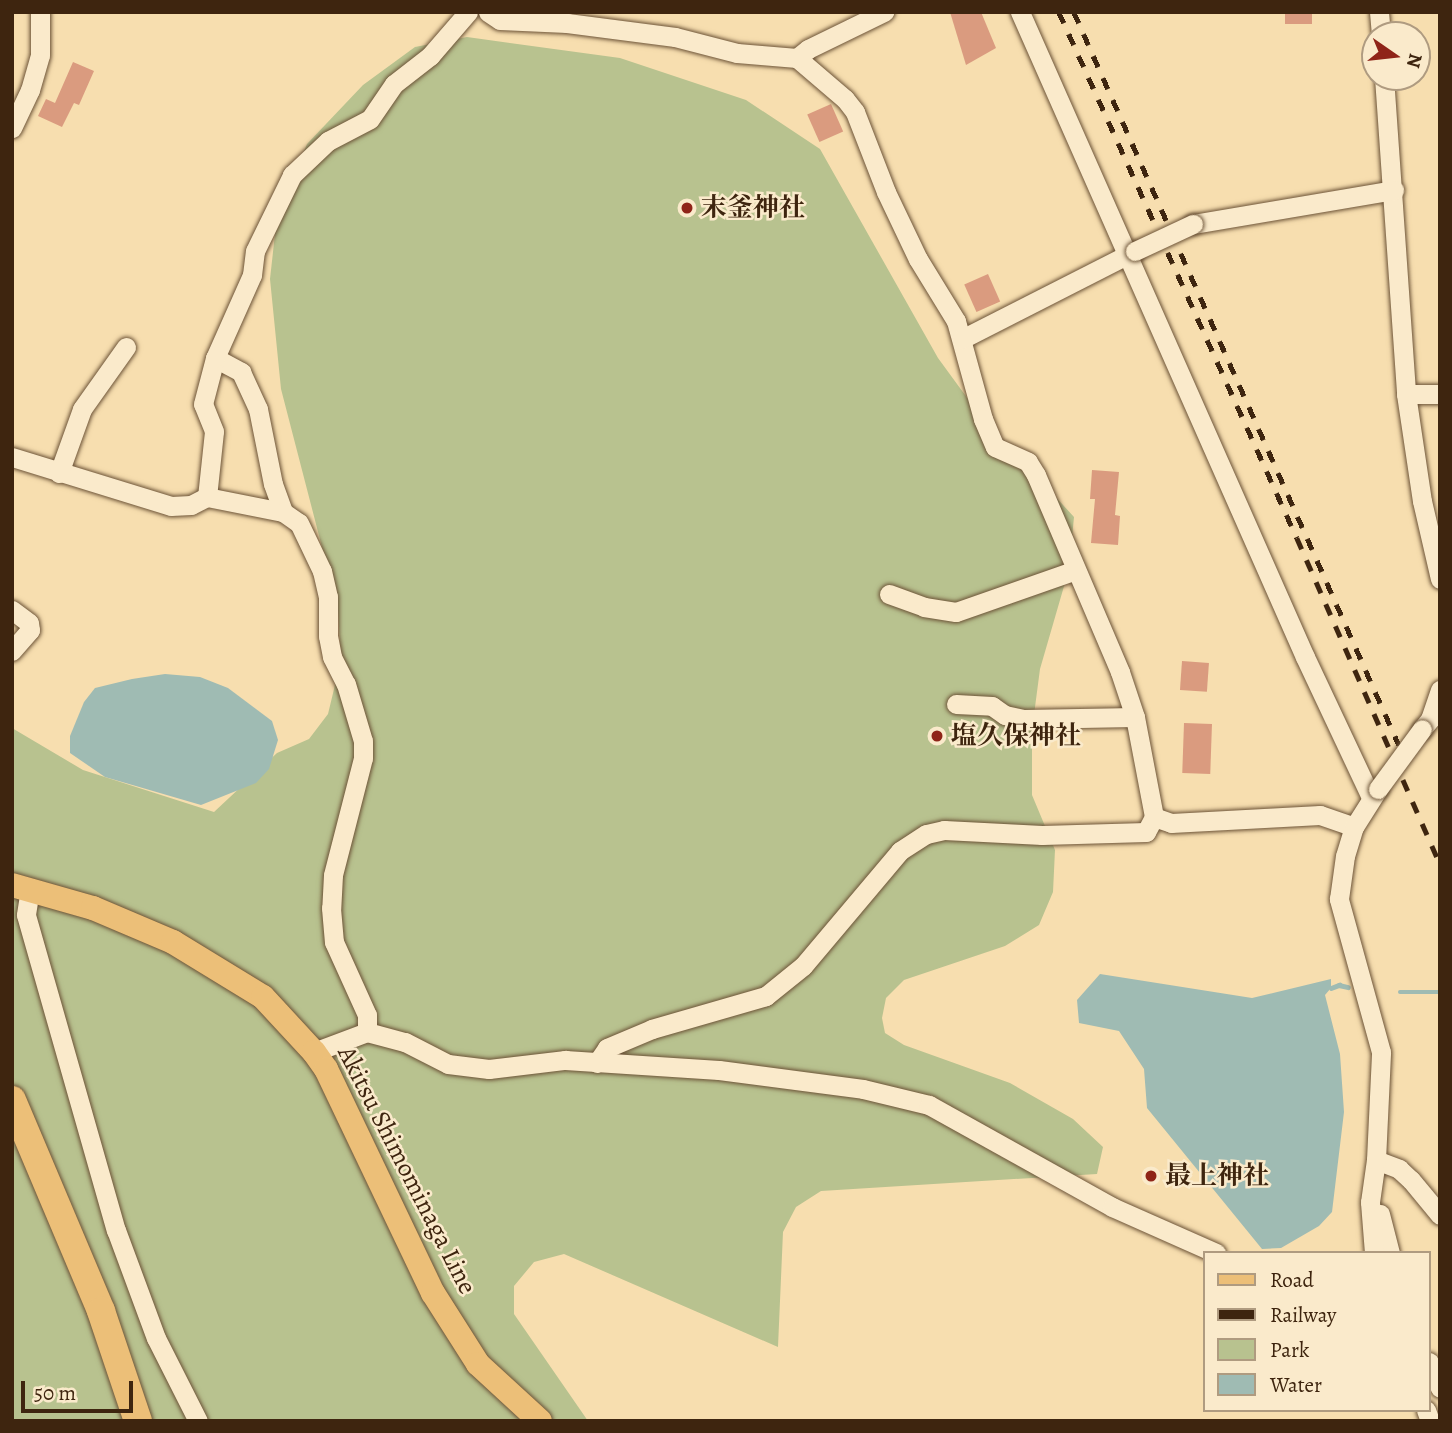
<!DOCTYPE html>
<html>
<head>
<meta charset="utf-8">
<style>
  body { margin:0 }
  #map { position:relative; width:1452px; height:1433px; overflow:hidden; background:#f7deaf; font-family:Alegreya,"Noto Serif JP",serif }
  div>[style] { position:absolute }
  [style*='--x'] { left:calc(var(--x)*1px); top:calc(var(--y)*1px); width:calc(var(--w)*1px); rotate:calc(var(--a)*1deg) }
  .green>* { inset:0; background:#b8c28f }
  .water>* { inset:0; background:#9fbbb3 }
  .stream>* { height:4.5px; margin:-2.25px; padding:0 2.25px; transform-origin:2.25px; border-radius:2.25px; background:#9fbbb3 }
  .building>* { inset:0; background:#da9b7f; transform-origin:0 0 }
  .roads { filter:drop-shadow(0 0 2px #6c5337) drop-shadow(0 0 2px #6c5337) }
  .minor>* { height:19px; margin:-9.5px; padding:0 9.5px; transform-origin:9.5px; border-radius:9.5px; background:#faeacb }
  .major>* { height:24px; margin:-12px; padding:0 12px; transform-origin:12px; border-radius:12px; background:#ecbf78 }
  .highway>* { height:28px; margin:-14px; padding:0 14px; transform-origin:14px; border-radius:14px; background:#ecbf78 }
  .rail>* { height:4.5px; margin-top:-2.25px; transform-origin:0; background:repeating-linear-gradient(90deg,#3e250f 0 12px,transparent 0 24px) }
  .bridges { filter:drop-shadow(0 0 2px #6c5337) drop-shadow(0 0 2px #6c5337) }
  .minor-bridge>* { height:19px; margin:-9.5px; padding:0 9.5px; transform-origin:9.5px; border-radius:9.5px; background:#faeacb }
  .dots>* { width:19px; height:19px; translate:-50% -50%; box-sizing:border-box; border:4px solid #faeacb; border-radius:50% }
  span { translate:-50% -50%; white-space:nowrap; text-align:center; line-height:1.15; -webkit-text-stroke:5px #faeacb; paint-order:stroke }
  .poi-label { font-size:26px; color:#3e250f; font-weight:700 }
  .left { translate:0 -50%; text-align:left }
  .street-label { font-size:26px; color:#3e250f }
  .frame { position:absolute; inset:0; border:14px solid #3e250f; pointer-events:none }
  .legend { position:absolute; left:1203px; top:1251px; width:228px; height:161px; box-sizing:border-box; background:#faeacb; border:2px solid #af9b80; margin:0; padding:9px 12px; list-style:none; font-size:21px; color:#3e250f }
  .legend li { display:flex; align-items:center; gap:14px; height:35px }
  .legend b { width:35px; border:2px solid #af9b80 }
  .north { position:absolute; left:1361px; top:21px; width:70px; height:70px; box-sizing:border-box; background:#faeacb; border:2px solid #af9b80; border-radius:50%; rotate:104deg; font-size:19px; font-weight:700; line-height:28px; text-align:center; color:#3e250f }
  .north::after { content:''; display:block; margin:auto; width:24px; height:32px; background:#8f2418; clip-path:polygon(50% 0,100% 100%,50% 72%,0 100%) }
  .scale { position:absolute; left:21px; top:1381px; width:112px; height:32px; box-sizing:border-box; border:4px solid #3e250f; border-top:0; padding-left:9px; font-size:21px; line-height:24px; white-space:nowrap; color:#3e250f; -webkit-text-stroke:5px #faeacb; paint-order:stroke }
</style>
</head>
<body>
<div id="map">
  <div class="green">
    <div style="clip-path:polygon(467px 37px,620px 58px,746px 100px,820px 149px,938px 358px,976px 410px,1074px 517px,1069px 569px,1040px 669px,1032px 730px,1032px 795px,1055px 850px,1053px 892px,1039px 925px,1005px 946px,904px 980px,886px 998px,882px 1018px,885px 1033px,904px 1045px,1010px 1083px,1073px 1119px,1103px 1147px,1097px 1174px,821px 1191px,796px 1207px,783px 1232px,778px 1347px,564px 1254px,534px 1262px,514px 1286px,514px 1314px,588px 1421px,12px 1421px,12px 728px,83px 770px,214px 812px,277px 753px,309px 739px,328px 714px,341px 660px,338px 609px,281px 389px,270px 279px,277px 216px,307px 144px,363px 85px,415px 47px)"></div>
  </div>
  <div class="water">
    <div style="clip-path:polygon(165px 674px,200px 677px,228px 688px,272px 721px,278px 740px,269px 769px,256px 783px,201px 805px,105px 777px,70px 753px,70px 736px,84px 702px,95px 688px,132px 679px)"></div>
    <div style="clip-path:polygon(1100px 974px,1252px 998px,1331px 979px,1331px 988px,1325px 995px,1340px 1054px,1344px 1112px,1332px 1212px,1319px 1226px,1281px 1248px,1262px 1249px,1147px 1108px,1144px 1069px,1119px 1031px,1079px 1023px,1077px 1000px)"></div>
  </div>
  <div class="stream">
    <div style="--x:1331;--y:988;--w:9;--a:-21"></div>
    <div style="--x:1339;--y:985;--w:9;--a:13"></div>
    <div style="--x:1400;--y:992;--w:40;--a:0"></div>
  </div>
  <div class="building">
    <div style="clip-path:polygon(950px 12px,981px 12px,996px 48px,966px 65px)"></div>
    <div style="left:1285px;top:12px;width:27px;height:12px"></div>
    <div style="clip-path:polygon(73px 62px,94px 71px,79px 105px,74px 103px,62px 127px,38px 116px,46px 99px,55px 103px)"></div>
    <div style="left:831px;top:104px;width:30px;height:26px;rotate:66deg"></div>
    <div style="left:988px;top:274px;width:30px;height:26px;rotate:66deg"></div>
    <div style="clip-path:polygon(1092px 470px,1119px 472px,1115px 515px,1120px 516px,1118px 545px,1091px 543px,1095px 499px,1090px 499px)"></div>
    <div style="left:1182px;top:661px;width:27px;height:29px;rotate:4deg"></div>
    <div style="left:1184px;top:723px;width:28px;height:50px;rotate:2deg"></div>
  </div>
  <div class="roads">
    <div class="minor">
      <div style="--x:488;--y:12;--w:14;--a:34"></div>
      <div style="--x:500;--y:20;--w:67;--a:2.6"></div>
      <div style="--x:567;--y:23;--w:109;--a:7.4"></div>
      <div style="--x:675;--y:37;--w:64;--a:14.5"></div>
      <div style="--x:737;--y:53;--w:60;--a:4.8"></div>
      <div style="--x:797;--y:58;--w:63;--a:40.5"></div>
      <div style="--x:845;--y:99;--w:16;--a:52"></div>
      <div style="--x:855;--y:112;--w:86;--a:68.8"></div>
      <div style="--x:886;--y:192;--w:74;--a:64.5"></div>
      <div style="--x:918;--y:259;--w:73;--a:58.5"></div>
      <div style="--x:956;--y:321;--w:102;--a:74.6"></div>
      <div style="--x:983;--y:419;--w:30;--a:67"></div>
      <div style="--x:995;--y:447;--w:36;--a:24"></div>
      <div style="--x:1028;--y:462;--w:15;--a:58"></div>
      <div style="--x:1036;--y:475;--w:214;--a:66.9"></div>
      <div style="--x:1120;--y:672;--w:47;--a:71.6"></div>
      <div style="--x:1135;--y:717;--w:102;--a:79.2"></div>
      <div style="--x:1154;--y:817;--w:17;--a:118"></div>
      <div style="--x:1146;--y:832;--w:104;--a:178.3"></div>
      <div style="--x:1042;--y:835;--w:98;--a:-177.1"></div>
      <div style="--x:944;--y:830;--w:18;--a:167"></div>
      <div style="--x:926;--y:834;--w:31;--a:147"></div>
      <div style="--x:900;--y:851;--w:150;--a:130.1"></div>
      <div style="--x:803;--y:966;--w:48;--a:141"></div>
      <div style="--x:766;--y:996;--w:119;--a:163.9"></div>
      <div style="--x:652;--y:1029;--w:49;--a:157.1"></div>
      <div style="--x:607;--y:1048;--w:18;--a:124"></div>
      <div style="--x:1020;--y:12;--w:705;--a:66.16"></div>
      <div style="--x:1305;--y:657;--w:155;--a:64.8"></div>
      <div style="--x:1379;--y:12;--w:23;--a:85"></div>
      <div style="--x:797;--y:58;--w:14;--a:-39"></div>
      <div style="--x:808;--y:49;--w:85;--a:-26"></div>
      <div style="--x:1384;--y:77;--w:318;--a:86"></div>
      <div style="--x:1406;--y:394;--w:108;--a:81.5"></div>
      <div style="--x:1422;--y:501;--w:80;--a:77"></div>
      <div style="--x:12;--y:128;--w:42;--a:-64.7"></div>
      <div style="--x:30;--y:90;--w:36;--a:-74"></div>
      <div style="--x:40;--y:55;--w:43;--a:-90"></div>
      <div style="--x:1193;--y:224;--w:204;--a:-9.6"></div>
      <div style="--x:962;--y:339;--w:194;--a:-27"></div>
      <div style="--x:215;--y:358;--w:30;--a:28"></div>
      <div style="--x:241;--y:372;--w:41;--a:65.3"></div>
      <div style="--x:258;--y:409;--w:76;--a:78.7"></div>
      <div style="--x:273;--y:484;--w:30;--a:70"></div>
      <div style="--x:1406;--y:394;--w:34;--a:0"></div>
      <div style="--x:12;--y:457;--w:166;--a:17.1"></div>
      <div style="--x:171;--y:506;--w:20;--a:-3"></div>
      <div style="--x:191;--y:505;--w:18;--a:-27"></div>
      <div style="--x:207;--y:497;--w:77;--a:11.2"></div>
      <div style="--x:283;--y:512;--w:19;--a:35"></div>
      <div style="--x:299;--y:523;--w:53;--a:64.4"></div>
      <div style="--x:322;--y:571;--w:27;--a:77"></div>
      <div style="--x:328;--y:597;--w:39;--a:90"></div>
      <div style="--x:328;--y:636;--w:21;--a:79"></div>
      <div style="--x:332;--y:657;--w:30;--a:63"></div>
      <div style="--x:346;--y:684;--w:59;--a:73.4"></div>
      <div style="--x:363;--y:741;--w:17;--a:90"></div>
      <div style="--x:363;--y:758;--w:121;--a:104.4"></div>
      <div style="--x:333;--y:875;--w:33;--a:93"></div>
      <div style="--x:331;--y:908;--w:34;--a:85"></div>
      <div style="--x:334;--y:942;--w:80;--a:65.7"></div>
      <div style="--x:367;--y:1015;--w:17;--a:90"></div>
      <div style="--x:59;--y:473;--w:68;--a:-70.2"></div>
      <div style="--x:82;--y:409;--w:76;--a:-54.6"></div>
      <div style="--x:207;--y:497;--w:66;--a:-83.9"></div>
      <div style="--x:214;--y:431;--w:29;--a:-112"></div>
      <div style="--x:203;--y:404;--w:48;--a:-75.4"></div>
      <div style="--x:215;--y:358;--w:91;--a:-66"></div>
      <div style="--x:252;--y:275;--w:24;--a:-83"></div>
      <div style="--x:255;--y:251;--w:85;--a:-64"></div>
      <div style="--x:292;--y:175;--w:50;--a:-43.4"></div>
      <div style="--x:328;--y:141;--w:47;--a:-27.6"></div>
      <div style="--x:370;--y:119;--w:42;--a:-55.6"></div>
      <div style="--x:394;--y:84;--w:46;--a:-37.9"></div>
      <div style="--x:430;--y:56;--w:58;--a:-49.2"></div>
      <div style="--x:889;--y:594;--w:37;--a:20"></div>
      <div style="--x:924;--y:607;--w:32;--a:9"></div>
      <div style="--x:956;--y:612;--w:127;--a:-19.3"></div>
      <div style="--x:12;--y:610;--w:21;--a:37"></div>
      <div style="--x:29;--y:623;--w:7;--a:82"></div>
      <div style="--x:30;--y:630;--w:28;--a:131"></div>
      <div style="--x:956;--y:704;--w:36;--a:3"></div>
      <div style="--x:992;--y:706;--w:16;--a:35"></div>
      <div style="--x:1005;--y:715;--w:19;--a:12"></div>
      <div style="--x:1024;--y:719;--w:111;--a:-1"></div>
      <div style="--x:1422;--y:729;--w:13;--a:-51"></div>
      <div style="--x:1430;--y:719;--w:31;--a:-71"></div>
      <div style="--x:1154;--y:817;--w:18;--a:19"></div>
      <div style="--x:1171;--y:823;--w:149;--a:-3.1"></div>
      <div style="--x:1320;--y:815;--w:36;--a:19"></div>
      <div style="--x:30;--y:889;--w:26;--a:99"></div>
      <div style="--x:26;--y:915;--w:328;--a:74.1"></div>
      <div style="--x:116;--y:1230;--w:115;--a:69.7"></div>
      <div style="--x:156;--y:1338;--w:93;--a:63.2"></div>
      <div style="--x:314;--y:1052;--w:57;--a:-20.7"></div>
      <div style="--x:367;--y:1032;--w:39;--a:15"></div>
      <div style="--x:405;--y:1042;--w:48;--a:27.1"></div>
      <div style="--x:448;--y:1064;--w:41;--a:7"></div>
      <div style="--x:489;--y:1069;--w:77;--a:-6.8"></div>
      <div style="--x:565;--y:1060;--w:154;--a:3.7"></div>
      <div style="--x:719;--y:1070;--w:145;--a:7.5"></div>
      <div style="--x:863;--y:1089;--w:68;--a:13.6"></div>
      <div style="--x:929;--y:1105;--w:210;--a:29.1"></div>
      <div style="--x:1112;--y:1207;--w:114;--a:23.9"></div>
      <div style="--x:1376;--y:1160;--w:25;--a:21"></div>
      <div style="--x:1399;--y:1169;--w:16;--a:43"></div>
      <div style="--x:1411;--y:1180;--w:45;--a:50.4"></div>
      <div style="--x:1380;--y:1214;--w:40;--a:75.6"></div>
      <div style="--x:1374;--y:1253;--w:51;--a:-94.5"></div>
      <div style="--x:1370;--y:1202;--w:42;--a:-81.9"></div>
      <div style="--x:1376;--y:1160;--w:108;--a:-87.3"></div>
      <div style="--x:1381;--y:1052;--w:159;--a:-105.4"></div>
      <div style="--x:1339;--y:899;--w:43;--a:-82.1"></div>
      <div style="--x:1345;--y:856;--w:30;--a:-73"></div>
      <div style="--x:1354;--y:827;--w:45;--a:-57.7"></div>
      <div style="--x:1429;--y:1362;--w:28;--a:67"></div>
      <div style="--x:1426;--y:1410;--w:12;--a:70"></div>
    </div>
    <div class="major">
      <div style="--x:12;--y:885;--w:84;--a:15.9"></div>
      <div style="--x:93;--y:908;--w:87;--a:23"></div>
      <div style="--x:173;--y:942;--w:105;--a:31.4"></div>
      <div style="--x:263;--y:997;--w:75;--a:47.2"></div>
      <div style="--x:314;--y:1052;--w:21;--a:55"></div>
      <div style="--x:326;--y:1069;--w:248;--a:64.5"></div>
      <div style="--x:433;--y:1293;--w:84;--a:57.6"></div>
      <div style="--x:478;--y:1364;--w:84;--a:42.6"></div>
    </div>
    <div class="highway">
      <div style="--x:12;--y:1100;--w:229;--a:67.1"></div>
      <div style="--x:101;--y:1311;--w:116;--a:71.4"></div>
    </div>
  </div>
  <div class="rail">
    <div style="--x:1059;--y:12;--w:577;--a:65.65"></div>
    <div style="--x:1297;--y:538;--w:355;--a:66.3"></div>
    <div style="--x:1074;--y:12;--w:802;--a:66.09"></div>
  </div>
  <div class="bridges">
    <div class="minor-bridge">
      <div style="--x:1135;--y:251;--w:64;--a:-25"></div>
      <div style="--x:1378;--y:789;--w:74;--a:-53.7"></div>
    </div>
  </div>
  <div class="dots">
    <div style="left:687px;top:208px;background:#8f2418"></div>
    <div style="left:937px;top:736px;background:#8f2418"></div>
    <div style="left:1151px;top:1176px;background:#8f2418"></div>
  </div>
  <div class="poi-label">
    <span class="left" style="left:701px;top:208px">末釜神社</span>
    <span class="left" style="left:951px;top:736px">塩久保神社</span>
    <span class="left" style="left:1165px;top:1176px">最上神社</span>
  </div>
  <div class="street-label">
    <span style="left:407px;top:1170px;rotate:63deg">Akitsu Shimominaga Line</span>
  </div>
  <div class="frame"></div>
  <ul class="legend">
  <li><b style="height:9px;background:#ecbf78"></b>Road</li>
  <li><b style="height:9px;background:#3e250f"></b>Railway</li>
  <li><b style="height:19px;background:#b8c28f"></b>Park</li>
  <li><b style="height:19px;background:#9fbbb3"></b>Water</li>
  </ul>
  <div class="north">N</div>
  <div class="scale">50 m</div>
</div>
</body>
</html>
